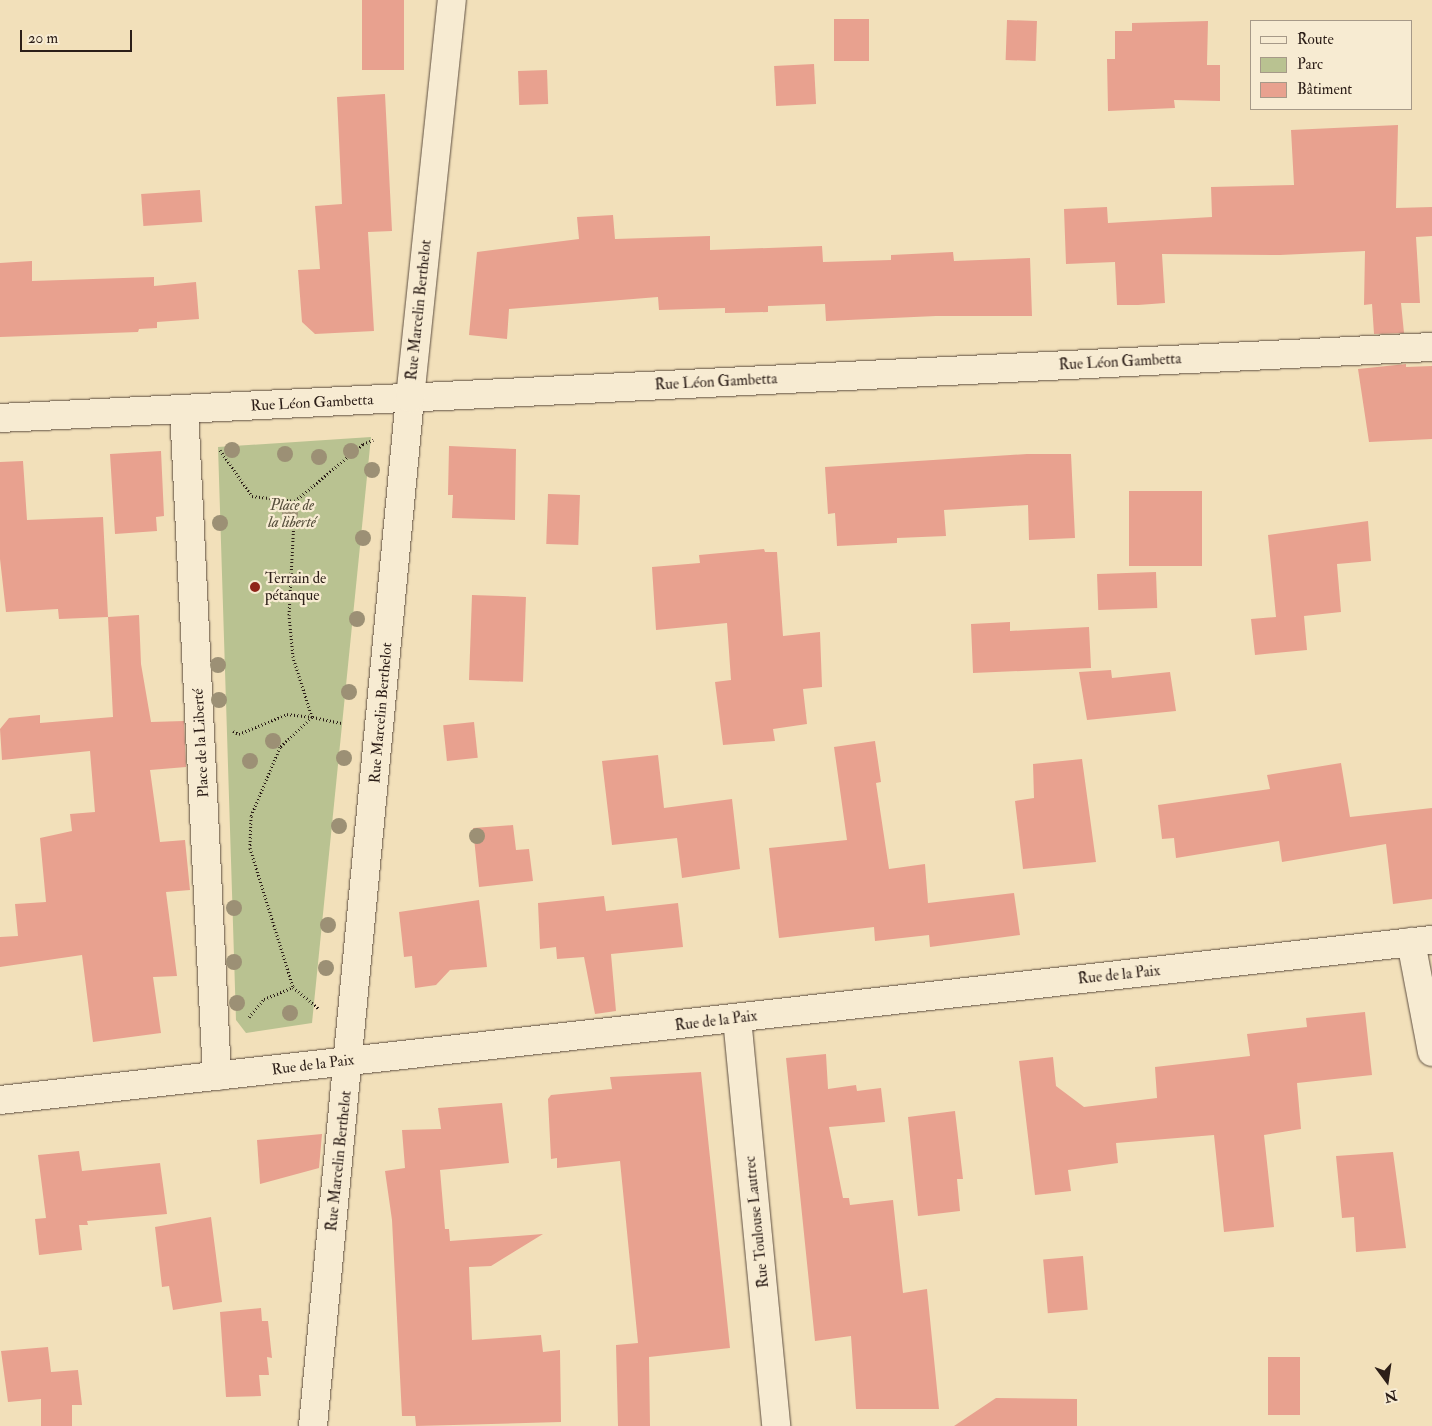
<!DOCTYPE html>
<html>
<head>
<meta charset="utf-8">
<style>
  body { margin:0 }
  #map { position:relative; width:1432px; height:1426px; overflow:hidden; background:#f2e0ba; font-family:"IM FELL Double Pica",serif }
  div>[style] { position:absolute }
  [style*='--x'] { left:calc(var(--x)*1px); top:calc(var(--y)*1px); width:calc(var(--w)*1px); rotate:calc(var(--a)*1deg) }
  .green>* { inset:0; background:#b9c291 }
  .building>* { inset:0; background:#e8a18f; transform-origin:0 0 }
  .path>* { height:3px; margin-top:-1.5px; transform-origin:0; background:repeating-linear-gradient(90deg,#2c1e18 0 1px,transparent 0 3.5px) }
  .roads { filter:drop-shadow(0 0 1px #5e4e40) drop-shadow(0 0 1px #5e4e40) }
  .minor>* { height:28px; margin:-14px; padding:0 14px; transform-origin:14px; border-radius:14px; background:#f7ebd2 }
  .trees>* { width:16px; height:16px; margin:-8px; border-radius:50%; background:#9c9075 }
  .dots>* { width:14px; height:14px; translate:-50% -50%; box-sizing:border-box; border:2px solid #f7ebd2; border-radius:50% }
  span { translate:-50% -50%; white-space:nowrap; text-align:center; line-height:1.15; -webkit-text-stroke:4.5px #f7ebd2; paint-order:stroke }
  .street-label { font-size:15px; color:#2c1e18 }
  .park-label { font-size:15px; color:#564f3c; font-style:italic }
  .poi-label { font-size:15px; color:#2c1e18 }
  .left { translate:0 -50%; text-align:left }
  .legend { position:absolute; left:1250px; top:20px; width:162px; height:90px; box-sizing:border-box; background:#f7ebd2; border:1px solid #a69988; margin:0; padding:6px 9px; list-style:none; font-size:15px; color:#2c1e18 }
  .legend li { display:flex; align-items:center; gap:10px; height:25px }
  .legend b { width:25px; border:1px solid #a69988 }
  .north { position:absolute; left:1362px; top:1356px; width:50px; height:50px; -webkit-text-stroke:4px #f7ebd2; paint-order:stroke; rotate:166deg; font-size:14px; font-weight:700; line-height:20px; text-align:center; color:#2c1e18 }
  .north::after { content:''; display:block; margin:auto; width:18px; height:22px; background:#2c1e18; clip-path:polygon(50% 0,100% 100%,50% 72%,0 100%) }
  .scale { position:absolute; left:20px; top:30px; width:112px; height:22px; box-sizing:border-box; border:2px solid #2c1e18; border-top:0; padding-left:6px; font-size:15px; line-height:18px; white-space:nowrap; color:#2c1e18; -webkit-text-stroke:4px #f7ebd2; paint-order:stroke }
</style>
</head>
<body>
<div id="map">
  <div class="green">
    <div style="clip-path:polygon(371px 437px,312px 1023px,246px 1033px,236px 1020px,218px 447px)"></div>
  </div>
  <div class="building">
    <div style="left:362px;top:0;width:42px;height:70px"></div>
    <div style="left:834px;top:19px;width:35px;height:42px"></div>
    <div style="left:1007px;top:20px;width:30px;height:40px;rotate:2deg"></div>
    <div style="clip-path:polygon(1208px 21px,1207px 65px,1220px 65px,1220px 101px,1174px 100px,1175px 108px,1108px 111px,1107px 59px,1115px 59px,1115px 31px,1132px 31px,1132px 23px)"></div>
    <div style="left:814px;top:64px;width:40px;height:40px;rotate:87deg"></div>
    <div style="left:547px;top:70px;width:34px;height:29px;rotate:88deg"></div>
    <div style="clip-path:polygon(385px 94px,392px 231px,368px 232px,374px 331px,315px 334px,302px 322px,298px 270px,320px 269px,315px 206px,342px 204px,337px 97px)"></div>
    <div style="clip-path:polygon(1398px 125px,1396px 208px,1432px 207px,1432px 236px,1416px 237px,1420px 303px,1401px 303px,1404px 333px,1374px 334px,1372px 304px,1364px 305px,1365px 251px,1280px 255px,1162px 254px,1165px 303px,1138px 305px,1117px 305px,1115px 262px,1066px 264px,1064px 209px,1107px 207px,1108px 223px,1212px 217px,1211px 187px,1294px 185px,1291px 130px)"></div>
    <div style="left:200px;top:190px;width:32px;height:59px;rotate:86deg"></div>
    <div style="clip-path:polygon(613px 215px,615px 239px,710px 236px,710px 250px,822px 246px,823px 262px,891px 260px,891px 255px,953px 252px,954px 261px,1030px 258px,1032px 316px,936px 316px,826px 321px,825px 304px,768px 306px,768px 312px,725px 313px,725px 308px,659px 310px,658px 297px,509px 309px,507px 339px,469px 335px,477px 252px,579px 239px,577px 217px)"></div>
    <div style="clip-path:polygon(32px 261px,32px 281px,154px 277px,154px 286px,196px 282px,199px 319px,157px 322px,157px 328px,139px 329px,138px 332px,0 337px,0 263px)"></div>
    <div style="clip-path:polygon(1406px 364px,1406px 367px,1432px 366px,1432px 439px,1369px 442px,1358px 369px)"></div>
    <div style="clip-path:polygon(449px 446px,516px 449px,515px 520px,452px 518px,453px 495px,448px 495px)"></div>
    <div style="clip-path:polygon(161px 451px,164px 516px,156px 517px,157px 531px,115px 534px,110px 454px)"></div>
    <div style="clip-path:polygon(1027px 454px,1071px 454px,1075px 538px,1029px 540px,1028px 505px,944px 510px,946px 536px,897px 538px,897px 543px,837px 546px,835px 513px,828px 514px,825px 467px)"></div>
    <div style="clip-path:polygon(23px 461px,27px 520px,103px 517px,108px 617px,139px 615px,141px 664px,151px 722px,184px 721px,186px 767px,150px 770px,160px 842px,185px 840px,190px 890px,166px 892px,177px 976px,153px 977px,161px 1033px,93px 1042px,82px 955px,0 967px,0 937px,18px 936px,15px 904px,46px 902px,40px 838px,72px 831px,70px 814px,95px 812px,90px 751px,2px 760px,0 729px,9px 718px,40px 715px,40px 723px,113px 717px,108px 617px,59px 619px,58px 609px,6px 612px,0 559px,0 462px)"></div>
    <div style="left:1129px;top:491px;width:73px;height:75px"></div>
    <div style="left:548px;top:494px;width:32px;height:50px;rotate:2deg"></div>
    <div style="clip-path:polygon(1368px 521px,1371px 561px,1337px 564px,1341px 612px,1304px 616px,1307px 650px,1255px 655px,1251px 619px,1276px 617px,1268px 535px)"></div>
    <div style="clip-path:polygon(764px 549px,765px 552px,777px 552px,783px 636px,820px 632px,822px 687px,803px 689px,807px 724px,773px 729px,775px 741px,723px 745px,715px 682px,731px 680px,727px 623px,656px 630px,652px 567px,700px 563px,699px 555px)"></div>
    <div style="left:1156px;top:572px;width:36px;height:59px;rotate:88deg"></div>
    <div style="left:472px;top:595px;width:54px;height:85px;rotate:2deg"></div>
    <div style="clip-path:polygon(1010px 622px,1010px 631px,1089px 627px,1091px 668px,973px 673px,971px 624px)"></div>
    <div style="clip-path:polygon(1111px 670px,1112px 678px,1170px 672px,1176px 711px,1087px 720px,1079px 672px)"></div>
    <div style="left:474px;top:722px;width:36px;height:31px;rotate:84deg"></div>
    <div style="clip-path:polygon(875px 741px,881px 782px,876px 783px,889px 869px,925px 864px,928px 903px,1014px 893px,1020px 935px,930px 947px,929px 935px,875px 941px,874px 927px,779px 938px,769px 848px,847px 840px,834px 747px)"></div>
    <div style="clip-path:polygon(658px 755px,664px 808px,732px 799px,740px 869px,682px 878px,677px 838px,612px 845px,602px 761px)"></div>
    <div style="clip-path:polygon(1082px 759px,1096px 862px,1023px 869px,1015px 801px,1034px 798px,1033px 764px)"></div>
    <div style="clip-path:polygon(1341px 763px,1350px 817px,1432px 808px,1432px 899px,1393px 904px,1386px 844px,1282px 862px,1279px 841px,1176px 858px,1174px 838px,1162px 839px,1158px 805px,1270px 789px,1267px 775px)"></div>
    <div style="clip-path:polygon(513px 825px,516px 850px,529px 849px,533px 881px,479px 887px,473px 828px)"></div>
    <div style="clip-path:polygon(604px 896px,606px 911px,678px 903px,683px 947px,611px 954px,616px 1011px,595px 1014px,584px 957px,557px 959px,556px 947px,540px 949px,538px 903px)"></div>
    <div style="clip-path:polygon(479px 900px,487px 967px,450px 970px,436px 985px,415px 988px,412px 956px,404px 957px,399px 912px)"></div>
    <div style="clip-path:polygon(1365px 1012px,1372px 1075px,1297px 1083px,1301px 1129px,1264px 1135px,1274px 1227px,1224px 1232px,1214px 1135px,1116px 1143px,1118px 1163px,1068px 1170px,1071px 1191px,1035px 1195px,1019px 1061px,1053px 1057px,1056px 1086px,1084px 1107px,1157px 1098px,1155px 1067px,1250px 1056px,1247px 1034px,1307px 1027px,1306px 1018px)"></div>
    <div style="clip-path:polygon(826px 1054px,828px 1089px,856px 1085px,857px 1091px,881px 1088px,885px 1122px,829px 1127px,843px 1198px,849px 1198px,850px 1205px,893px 1200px,903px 1293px,927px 1289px,939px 1409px,856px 1409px,851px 1336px,815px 1341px,786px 1058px)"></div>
    <div style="clip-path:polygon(701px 1072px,730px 1348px,649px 1357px,650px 1426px,618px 1426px,616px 1345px,638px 1343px,620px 1161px,557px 1168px,557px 1158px,551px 1159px,548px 1099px,551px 1095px,612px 1089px,610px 1077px)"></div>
    <div style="clip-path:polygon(502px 1103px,509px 1163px,440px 1170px,445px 1229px,449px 1229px,450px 1241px,543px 1234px,491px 1266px,469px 1267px,472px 1340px,541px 1335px,543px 1352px,560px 1350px,561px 1422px,416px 1426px,415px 1416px,402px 1416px,392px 1220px,385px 1171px,405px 1168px,402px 1130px,441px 1129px,438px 1108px)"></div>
    <div style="clip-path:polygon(955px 1111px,963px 1179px,957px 1179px,960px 1211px,918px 1216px,908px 1117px)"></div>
    <div style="clip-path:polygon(322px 1134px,319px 1168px,260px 1184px,257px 1140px)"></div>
    <div style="clip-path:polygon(79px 1151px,82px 1171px,160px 1163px,167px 1214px,87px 1221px,88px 1225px,79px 1225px,82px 1250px,39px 1255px,35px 1219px,46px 1218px,38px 1155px)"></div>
    <div style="clip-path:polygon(1393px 1152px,1406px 1248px,1356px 1252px,1354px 1217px,1342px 1218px,1336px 1156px)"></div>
    <div style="clip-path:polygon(211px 1217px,222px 1302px,173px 1310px,169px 1286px,162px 1287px,155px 1227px)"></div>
    <div style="left:1083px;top:1256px;width:54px;height:40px;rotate:85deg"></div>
    <div style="clip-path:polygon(261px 1308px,262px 1321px,268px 1321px,272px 1358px,267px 1357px,269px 1375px,259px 1375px,261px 1396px,226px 1397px,220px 1312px)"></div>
    <div style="clip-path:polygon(48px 1347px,51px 1372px,78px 1370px,82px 1405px,72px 1405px,72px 1426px,41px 1426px,41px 1399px,8px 1402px,1px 1351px)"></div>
    <div style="left:1300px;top:1357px;width:58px;height:32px;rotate:90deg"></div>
    <div style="clip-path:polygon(996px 1398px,1077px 1399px,1077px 1426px,954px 1426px)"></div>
  </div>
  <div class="path">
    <div style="--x:220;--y:450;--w:56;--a:55.2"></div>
    <div style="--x:252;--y:496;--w:43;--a:6.6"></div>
    <div style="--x:341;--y:723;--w:30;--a:-168"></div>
    <div style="--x:312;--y:717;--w:63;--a:-107.6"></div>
    <div style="--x:293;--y:657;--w:42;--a:-95.4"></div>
    <div style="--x:289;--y:615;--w:114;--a:-87"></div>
    <div style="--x:295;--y:501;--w:89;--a:-40"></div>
    <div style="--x:363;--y:444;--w:11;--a:-22"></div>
    <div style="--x:233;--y:731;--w:7;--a:27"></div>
    <div style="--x:239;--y:734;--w:52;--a:-22.6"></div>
    <div style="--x:287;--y:714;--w:25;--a:7"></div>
    <div style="--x:312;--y:717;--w:44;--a:136.8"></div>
    <div style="--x:280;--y:747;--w:75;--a:112.8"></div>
    <div style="--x:251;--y:816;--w:32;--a:92"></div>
    <div style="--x:250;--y:848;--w:145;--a:72.8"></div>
    <div style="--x:293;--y:987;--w:34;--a:40"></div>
    <div style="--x:249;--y:1017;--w:23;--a:-50"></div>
    <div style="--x:264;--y:999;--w:31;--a:-22"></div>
  </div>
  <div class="roads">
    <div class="minor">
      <div style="--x:184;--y:409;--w:668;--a:87.17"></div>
      <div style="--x:0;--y:418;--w:1434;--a:-2.84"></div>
      <div style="--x:1411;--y:942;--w:112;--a:79.2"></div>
      <div style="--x:737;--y:1018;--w:410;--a:84.5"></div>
      <div style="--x:0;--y:1100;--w:1441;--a:-6.38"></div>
      <div style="--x:313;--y:1426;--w:1033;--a:-84.61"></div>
      <div style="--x:410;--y:398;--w:400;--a:-84"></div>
    </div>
  </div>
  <div class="trees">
    <div style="left:232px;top:450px"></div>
    <div style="left:351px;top:451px"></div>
    <div style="left:285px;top:454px"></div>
    <div style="left:319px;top:457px"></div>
    <div style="left:372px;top:470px"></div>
    <div style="left:290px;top:514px"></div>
    <div style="left:220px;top:523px"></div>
    <div style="left:363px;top:538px"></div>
    <div style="left:357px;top:619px"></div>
    <div style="left:218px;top:665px"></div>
    <div style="left:349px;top:692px"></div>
    <div style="left:219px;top:700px"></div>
    <div style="left:273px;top:741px"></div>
    <div style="left:344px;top:758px"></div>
    <div style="left:250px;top:761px"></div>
    <div style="left:339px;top:826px"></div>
    <div style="left:477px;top:836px"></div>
    <div style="left:234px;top:908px"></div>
    <div style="left:328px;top:925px"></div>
    <div style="left:234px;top:962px"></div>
    <div style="left:326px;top:968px"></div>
    <div style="left:237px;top:1003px"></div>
    <div style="left:290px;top:1013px"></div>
  </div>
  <div class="dots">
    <div style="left:255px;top:587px;background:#8f2418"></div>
  </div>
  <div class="street-label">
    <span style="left:419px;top:310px;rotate:-84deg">Rue Marcelin Berthelot</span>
    <span style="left:1120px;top:362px;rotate:-3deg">Rue Léon Gambetta</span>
    <span style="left:716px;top:382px;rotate:-3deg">Rue Léon Gambetta</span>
    <span style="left:312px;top:403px;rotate:-3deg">Rue Léon Gambetta</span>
    <span style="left:381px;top:713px;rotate:-85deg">Rue Marcelin Berthelot</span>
    <span style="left:201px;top:743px;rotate:-93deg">Place de la Liberté</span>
    <span style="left:1119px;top:975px;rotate:-6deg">Rue de la Paix</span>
    <span style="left:716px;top:1021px;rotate:-7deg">Rue de la Paix</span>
    <span style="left:313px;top:1065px;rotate:-7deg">Rue de la Paix</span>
    <span style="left:339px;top:1161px;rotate:-84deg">Rue Marcelin Berthelot</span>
    <span style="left:757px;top:1222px;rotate:-96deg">Rue Toulouse Lautrec</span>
  </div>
  <div class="park-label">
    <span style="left:292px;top:514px">Place de<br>la liberté</span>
  </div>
  <div class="poi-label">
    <span class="left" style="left:265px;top:587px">Terrain de<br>pétanque</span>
  </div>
  <ul class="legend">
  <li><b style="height:6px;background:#f7ebd2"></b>Route</li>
  <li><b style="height:14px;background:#b9c291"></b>Parc</li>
  <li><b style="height:14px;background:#e8a18f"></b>Bâtiment</li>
  </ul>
  <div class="north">N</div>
  <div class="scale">20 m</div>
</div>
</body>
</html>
